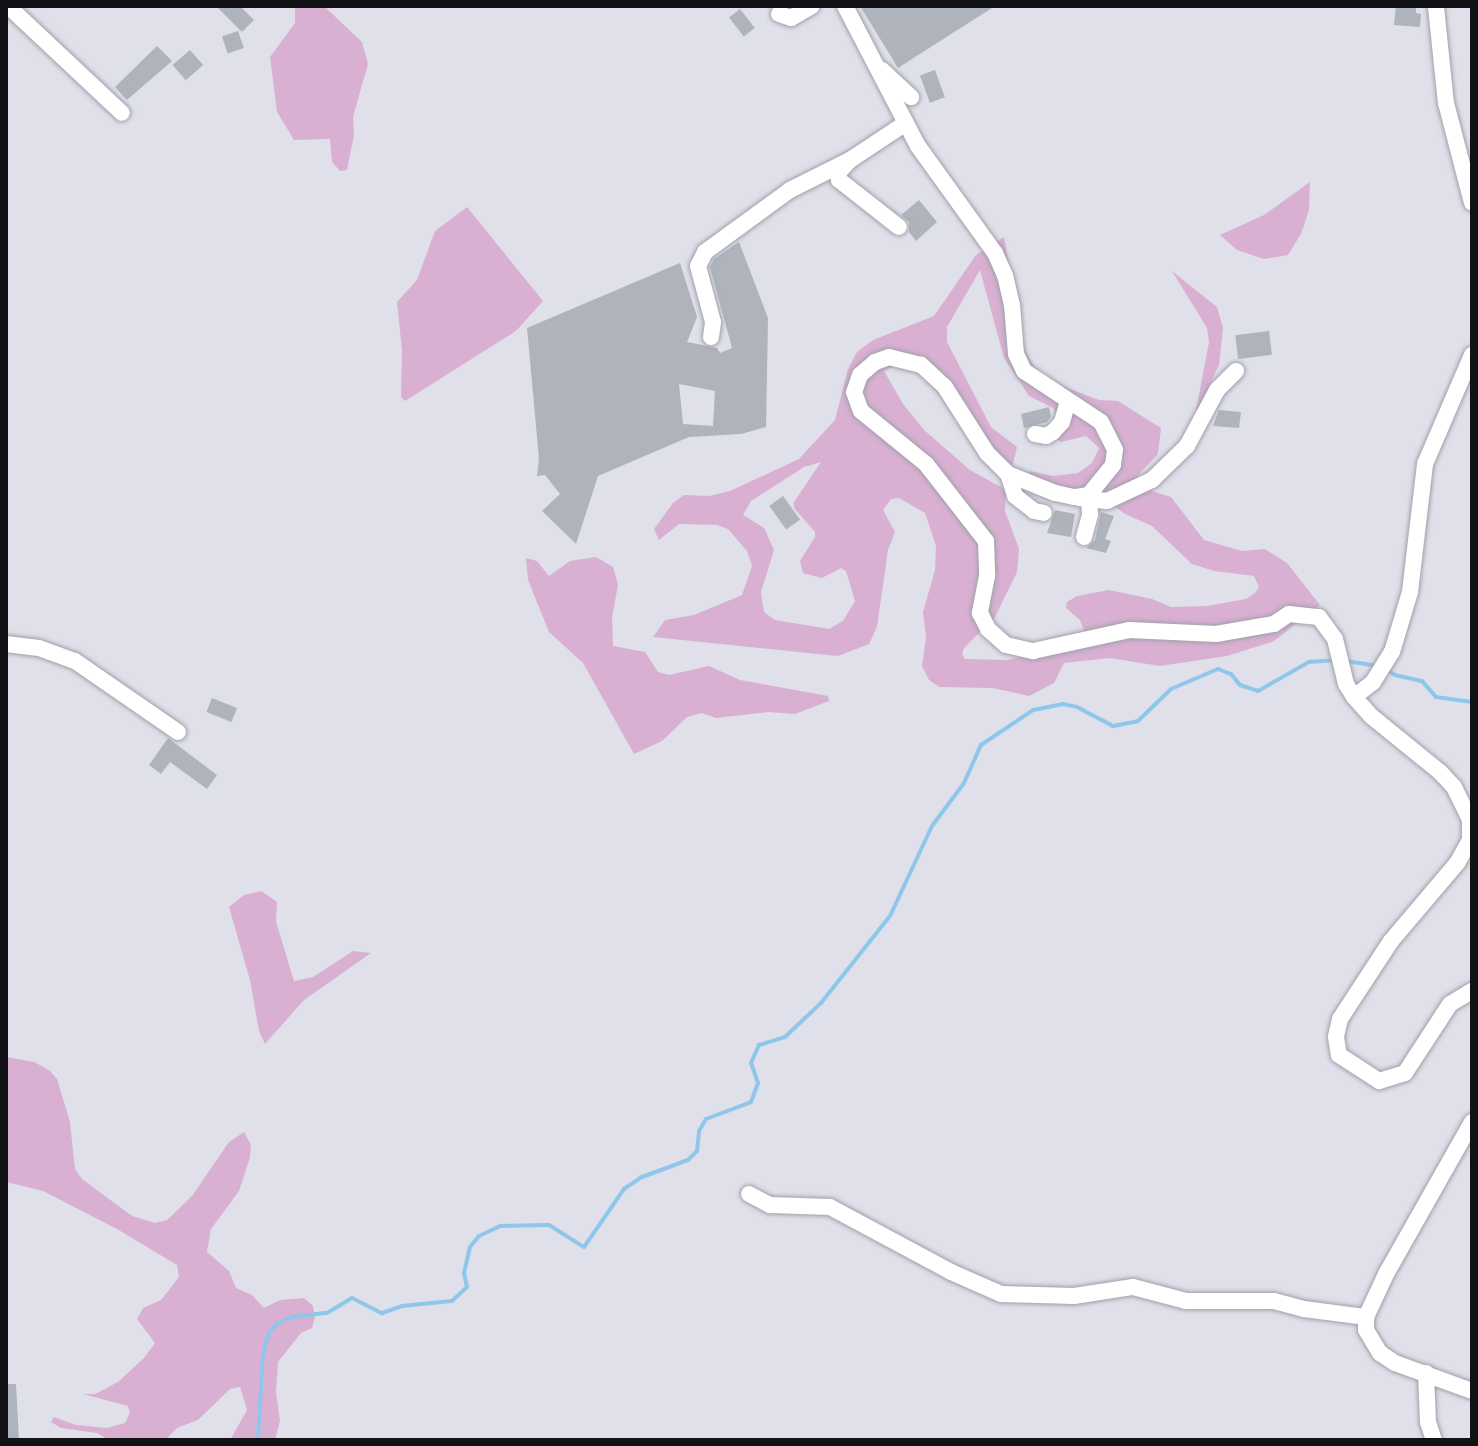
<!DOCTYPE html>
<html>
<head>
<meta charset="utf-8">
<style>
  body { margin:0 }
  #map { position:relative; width:1478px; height:1446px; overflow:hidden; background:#dfe0ea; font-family:Montserrat,sans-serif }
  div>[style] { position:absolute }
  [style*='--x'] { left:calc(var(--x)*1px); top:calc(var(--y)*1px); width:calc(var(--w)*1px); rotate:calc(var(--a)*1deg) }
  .green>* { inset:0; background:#d9b0d2 }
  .stream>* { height:4px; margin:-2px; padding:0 2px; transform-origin:2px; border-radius:2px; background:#8fc7eb }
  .building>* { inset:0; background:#aeb3bc; transform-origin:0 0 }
  .roads { filter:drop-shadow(0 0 2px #a0a0aa) drop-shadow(0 0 2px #a0a0aa) }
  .minor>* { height:16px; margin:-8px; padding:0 8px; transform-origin:8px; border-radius:8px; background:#fff }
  span { translate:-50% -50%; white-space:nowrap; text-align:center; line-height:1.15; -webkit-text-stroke:7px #dfe0ea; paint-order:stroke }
  .frame { position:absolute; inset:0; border:8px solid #121216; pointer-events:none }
</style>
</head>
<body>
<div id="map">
  <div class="green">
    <div style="clip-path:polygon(295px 6px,324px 6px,362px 42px,368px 64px,353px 117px,354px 135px,347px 170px,340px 171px,332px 162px,330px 139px,294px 140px,277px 112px,270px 57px,295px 23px)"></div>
    <div style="clip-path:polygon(1310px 182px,1309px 210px,1301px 234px,1288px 255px,1264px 259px,1237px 250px,1220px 235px,1264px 215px)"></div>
    <div style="clip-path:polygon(467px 207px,543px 301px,516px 331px,405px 401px,401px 397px,402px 351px,397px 302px,417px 280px,435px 231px)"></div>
    <div style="clip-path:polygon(evenodd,1004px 237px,1025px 350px,1041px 378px,1099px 400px,1118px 401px,1161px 428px,1158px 454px,1137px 476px,1149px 490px,1171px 497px,1204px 540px,1242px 551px,1265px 549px,1287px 563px,1320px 605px,1274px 641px,1227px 656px,1160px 666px,1110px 658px,1064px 663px,1054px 683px,1029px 696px,993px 688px,939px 687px,929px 680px,922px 666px,926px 638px,923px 612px,935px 570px,936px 546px,925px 513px,899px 498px,891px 499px,883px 510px,895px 532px,888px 550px,877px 627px,869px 644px,838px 656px,653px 637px,665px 620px,694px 615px,742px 595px,752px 566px,747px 551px,728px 529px,717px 525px,679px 524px,659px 540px,654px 529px,673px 503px,684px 495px,709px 496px,730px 491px,799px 459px,835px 420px,848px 369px,857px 352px,873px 340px,934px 316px,976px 255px,1004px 237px,980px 270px,1004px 358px,1029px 396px,1053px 408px,1059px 419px,1055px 438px,1061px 442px,1086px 436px,1099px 448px,1092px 463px,1078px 473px,1053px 476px,1030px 471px,1024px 487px,1040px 496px,1107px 501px,1125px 514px,1152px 526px,1192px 564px,1214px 571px,1254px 576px,1259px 587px,1255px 593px,1246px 599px,1207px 606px,1171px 607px,1152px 599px,1109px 590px,1077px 596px,1067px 602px,1066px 608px,1080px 620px,1084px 631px,1066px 648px,1007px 660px,965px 659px,962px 654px,964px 648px,995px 617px,1017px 572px,1019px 549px,1005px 511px,1006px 490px,970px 470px,924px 430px,903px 404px,884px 371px,898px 364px,915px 370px,953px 407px,988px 466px,998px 471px,1013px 464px,1017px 447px,991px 427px,947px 342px,947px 327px,980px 270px,1004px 237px,821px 462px,794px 502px,794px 508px,815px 532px,815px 537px,800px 561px,803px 573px,822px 578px,841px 568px,846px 571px,855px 601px,843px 621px,829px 629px,775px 620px,764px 612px,761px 592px,774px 550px,764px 528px,743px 515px,751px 501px,804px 467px,821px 462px)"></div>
    <div style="clip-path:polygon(1172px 271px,1217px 307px,1223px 328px,1219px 365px,1195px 416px,1209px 342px,1207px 328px)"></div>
    <div style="clip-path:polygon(596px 557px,613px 567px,618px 585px,612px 617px,613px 646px,645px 652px,658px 672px,669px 675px,709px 666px,740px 680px,828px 696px,829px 701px,795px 714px,768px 712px,716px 718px,702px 713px,687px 717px,662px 741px,634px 754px,583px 663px,549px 632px,528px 580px,526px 558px,537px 561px,549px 576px,570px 561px)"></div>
    <div style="clip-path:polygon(261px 891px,277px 902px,276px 922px,294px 981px,313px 977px,353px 951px,371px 953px,304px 1000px,265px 1044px,259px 1031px,250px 980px,229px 907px,244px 895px)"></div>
    <div style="clip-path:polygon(6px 1057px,34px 1062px,49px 1070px,57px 1079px,70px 1122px,75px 1169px,82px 1179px,132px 1216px,155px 1223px,167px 1220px,192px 1196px,229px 1142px,244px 1132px,251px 1145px,250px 1157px,239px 1191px,211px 1229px,207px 1252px,229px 1271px,236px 1288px,252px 1295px,264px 1308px,280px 1300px,304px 1298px,313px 1306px,315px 1317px,312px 1328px,301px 1333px,278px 1362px,276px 1392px,280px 1421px,275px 1440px,230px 1440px,247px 1410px,240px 1387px,230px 1389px,198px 1420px,177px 1428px,165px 1440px,109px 1440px,97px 1433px,61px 1428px,51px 1422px,54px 1417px,76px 1425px,107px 1428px,125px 1423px,130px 1412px,128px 1406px,83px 1394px,95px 1394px,118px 1382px,144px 1358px,155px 1343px,137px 1319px,143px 1308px,161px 1300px,179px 1277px,177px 1265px,117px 1229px,43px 1191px,6px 1182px)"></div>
  </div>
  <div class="stream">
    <div style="--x:1346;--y:661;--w:31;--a:9"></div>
    <div style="--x:1385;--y:668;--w:12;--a:35"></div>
    <div style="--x:1395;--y:675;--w:28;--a:13"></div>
    <div style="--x:1422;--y:681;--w:21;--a:49"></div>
    <div style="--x:1436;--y:697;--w:36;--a:8"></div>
    <div style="--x:258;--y:1440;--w:86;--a:-86.7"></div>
    <div style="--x:263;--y:1354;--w:22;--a:-74"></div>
    <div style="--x:269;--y:1333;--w:13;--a:-48"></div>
    <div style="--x:278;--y:1323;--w:15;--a:-23"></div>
    <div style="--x:292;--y:1317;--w:35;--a:-7"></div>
    <div style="--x:327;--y:1313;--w:29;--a:-31"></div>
    <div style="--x:352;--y:1298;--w:34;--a:27"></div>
    <div style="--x:382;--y:1313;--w:21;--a:-19"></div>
    <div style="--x:402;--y:1306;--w:50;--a:-5.7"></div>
    <div style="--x:452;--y:1301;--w:21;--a:-43"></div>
    <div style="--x:467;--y:1287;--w:14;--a:-102"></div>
    <div style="--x:464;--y:1273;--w:27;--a:-77"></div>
    <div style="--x:470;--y:1247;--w:14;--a:-51"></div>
    <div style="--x:479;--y:1236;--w:23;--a:-25"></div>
    <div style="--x:500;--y:1226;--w:49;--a:-1.2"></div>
    <div style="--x:549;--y:1225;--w:41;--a:32.2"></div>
    <div style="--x:584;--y:1247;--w:70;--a:-55.4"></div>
    <div style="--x:624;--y:1189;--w:22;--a:-34"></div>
    <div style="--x:642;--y:1177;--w:49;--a:-20.3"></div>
    <div style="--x:688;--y:1160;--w:13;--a:-45"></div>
    <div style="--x:697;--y:1151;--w:20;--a:-84"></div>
    <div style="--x:699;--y:1131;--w:14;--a:-60"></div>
    <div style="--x:706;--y:1119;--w:48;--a:-20.7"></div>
    <div style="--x:751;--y:1102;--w:20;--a:-70"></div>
    <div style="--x:758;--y:1083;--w:21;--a:-109"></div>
    <div style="--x:751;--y:1063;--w:20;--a:-66"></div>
    <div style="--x:759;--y:1045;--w:27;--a:-17"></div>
    <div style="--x:785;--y:1037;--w:50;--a:-43.4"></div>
    <div style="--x:821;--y:1003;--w:111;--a:-51.6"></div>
    <div style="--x:890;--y:916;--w:99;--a:-65"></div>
    <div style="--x:932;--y:826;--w:54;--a:-53.3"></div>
    <div style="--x:964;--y:783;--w:42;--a:-65.9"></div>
    <div style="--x:981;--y:745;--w:63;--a:-33.9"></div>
    <div style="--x:1033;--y:710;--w:31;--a:-11"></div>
    <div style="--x:1063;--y:704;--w:14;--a:12"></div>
    <div style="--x:1077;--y:707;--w:41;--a:27.8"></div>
    <div style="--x:1113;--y:726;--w:25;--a:-11"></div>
    <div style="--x:1138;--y:721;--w:46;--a:-44.1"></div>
    <div style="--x:1171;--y:689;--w:51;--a:-23.1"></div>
    <div style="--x:1218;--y:669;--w:14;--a:21"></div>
    <div style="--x:1231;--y:674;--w:14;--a:51"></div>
    <div style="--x:1240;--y:685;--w:19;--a:18"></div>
    <div style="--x:1258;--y:691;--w:59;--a:-29.6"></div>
    <div style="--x:1309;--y:662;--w:28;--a:-4"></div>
  </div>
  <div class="building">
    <div style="clip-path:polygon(216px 6px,240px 6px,254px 20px,242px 32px)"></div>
    <div style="clip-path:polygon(860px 6px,995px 6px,898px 68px)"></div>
    <div style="clip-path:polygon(1396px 6px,1416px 6px,1416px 13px,1421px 14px,1420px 27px,1394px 25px)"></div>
    <div style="left:740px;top:9px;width:24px;height:14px;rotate:52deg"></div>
    <div style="left:238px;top:31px;width:18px;height:17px;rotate:71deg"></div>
    <div style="clip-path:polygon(157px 46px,172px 61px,127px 100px,115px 87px)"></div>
    <div style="left:190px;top:50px;width:20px;height:23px;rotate:49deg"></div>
    <div style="left:935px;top:70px;width:29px;height:16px;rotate:70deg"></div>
    <div style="clip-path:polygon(919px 200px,937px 222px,916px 241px,909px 232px,909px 222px,901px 215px)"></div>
    <div style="clip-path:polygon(evenodd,739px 242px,768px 318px,766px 427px,741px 434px,689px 437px,598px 476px,576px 544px,542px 511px,560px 494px,545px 475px,537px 476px,539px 459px,527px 328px,680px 263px,697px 317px,687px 342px,717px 348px,720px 353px,732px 348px,710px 267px,714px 259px,739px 242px,679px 384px,715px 391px,713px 426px,683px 424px,679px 384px)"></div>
    <div style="left:1269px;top:331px;width:24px;height:34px;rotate:83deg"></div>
    <div style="clip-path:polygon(1049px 407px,1051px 417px,1047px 422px,1024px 428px,1021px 414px)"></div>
    <div style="clip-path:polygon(1219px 410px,1241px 412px,1239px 428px,1213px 426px)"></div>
    <div style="left:783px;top:496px;width:29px;height:17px;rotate:54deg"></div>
    <div style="clip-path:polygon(1055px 510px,1075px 514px,1071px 537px,1047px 533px)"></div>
    <div style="clip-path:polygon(1101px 512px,1114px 516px,1105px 539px,1111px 541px,1106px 553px,1086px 548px,1095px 540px)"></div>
    <div style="left:212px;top:698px;width:27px;height:15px;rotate:22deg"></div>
    <div style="clip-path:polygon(168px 738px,217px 775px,207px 789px,170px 762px,161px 774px,149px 765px)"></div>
    <div style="clip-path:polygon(6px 1384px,16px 1384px,19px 1440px,6px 1440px)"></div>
  </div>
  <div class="roads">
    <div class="minor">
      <div style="--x:8;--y:6;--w:156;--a:43.2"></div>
      <div style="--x:845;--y:6;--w:158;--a:62.5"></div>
      <div style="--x:918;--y:146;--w:132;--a:54.3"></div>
      <div style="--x:995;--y:253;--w:24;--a:66"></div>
      <div style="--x:1005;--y:275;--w:31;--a:77"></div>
      <div style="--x:1012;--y:305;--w:49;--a:85.3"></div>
      <div style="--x:1016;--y:354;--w:19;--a:65"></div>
      <div style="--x:1024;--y:371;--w:92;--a:33.5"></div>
      <div style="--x:1101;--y:422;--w:31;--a:63"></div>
      <div style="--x:1115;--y:450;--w:15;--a:98"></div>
      <div style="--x:1113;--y:465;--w:38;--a:129"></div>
      <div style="--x:1089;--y:495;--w:15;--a:172"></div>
      <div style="--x:1074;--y:497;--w:19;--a:-168"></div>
      <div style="--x:1055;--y:493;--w:51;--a:-158"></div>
      <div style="--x:1008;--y:474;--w:30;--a:-135"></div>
      <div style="--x:987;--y:453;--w:78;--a:-122.5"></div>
      <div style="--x:945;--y:387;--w:33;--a:-137"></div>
      <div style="--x:921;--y:365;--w:33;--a:-166"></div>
      <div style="--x:889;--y:357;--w:15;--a:160"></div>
      <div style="--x:875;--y:362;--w:20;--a:139"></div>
      <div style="--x:860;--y:375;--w:18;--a:109"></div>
      <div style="--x:854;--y:392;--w:20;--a:70"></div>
      <div style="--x:861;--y:411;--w:84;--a:39.2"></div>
      <div style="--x:926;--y:464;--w:98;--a:52.1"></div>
      <div style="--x:986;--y:541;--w:35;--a:88"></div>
      <div style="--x:987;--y:576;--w:38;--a:101"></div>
      <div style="--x:980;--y:613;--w:18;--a:63"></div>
      <div style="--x:988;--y:629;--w:24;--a:42"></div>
      <div style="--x:1006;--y:645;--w:28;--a:13"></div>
      <div style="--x:1033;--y:651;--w:98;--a:-12.3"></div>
      <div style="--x:1129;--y:630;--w:87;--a:2.6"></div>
      <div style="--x:1216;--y:634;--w:59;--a:-9.8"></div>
      <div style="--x:1274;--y:624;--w:18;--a:-34"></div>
      <div style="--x:1289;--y:614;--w:30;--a:6"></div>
      <div style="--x:1319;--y:617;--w:27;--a:54"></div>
      <div style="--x:1335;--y:639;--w:46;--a:76.3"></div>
      <div style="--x:1346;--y:684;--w:15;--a:58"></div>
      <div style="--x:1354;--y:697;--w:25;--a:48"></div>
      <div style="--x:1371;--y:716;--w:89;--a:39.1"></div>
      <div style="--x:1440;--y:772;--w:21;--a:47"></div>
      <div style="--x:1454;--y:787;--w:37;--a:64"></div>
      <div style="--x:1470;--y:820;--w:20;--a:90"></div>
      <div style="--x:1470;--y:840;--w:25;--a:119"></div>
      <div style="--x:1458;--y:862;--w:104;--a:130.3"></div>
      <div style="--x:1391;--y:941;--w:93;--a:123.2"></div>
      <div style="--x:1340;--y:1019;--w:18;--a:103"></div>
      <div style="--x:1336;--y:1037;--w:18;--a:81"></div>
      <div style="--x:1339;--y:1055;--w:48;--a:33"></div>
      <div style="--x:1379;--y:1081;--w:27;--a:-17"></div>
      <div style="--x:1405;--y:1073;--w:82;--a:-56.9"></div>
      <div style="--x:1450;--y:1004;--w:26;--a:-31"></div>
      <div style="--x:1436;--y:7;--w:97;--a:84.1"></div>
      <div style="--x:1446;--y:103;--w:103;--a:75.4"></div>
      <div style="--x:779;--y:14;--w:13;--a:18"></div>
      <div style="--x:791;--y:18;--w:24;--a:-30"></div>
      <div style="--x:882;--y:70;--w:40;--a:43"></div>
      <div style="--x:849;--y:161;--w:16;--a:133"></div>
      <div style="--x:838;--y:173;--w:7;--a:82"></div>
      <div style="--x:839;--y:180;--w:76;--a:38.1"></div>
      <div style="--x:711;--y:337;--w:15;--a:-82"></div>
      <div style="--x:713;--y:322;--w:58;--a:-105"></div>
      <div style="--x:698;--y:266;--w:16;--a:-63"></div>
      <div style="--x:705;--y:252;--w:105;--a:-36.1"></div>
      <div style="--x:790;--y:190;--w:67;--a:-26.6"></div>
      <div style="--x:850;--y:160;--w:67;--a:-33.5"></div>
      <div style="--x:1035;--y:434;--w:11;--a:10"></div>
      <div style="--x:1046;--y:436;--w:8;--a:-30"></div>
      <div style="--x:1053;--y:432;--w:13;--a:-48"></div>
      <div style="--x:1062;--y:422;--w:22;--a:-74"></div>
      <div style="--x:1008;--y:474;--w:23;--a:72"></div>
      <div style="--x:1015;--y:496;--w:24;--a:38"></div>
      <div style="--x:1034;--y:511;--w:10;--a:11"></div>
      <div style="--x:1079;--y:498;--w:28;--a:6"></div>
      <div style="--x:1107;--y:501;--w:50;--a:-25"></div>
      <div style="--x:1152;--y:480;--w:49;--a:-44.2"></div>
      <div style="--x:1187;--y:446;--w:64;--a:-61.8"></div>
      <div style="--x:1217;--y:390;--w:27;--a:-45"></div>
      <div style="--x:1084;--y:537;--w:24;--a:-75"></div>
      <div style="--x:1090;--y:514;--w:14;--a:-94"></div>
      <div style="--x:6;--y:644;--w:33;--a:7"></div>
      <div style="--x:39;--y:648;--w:38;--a:20"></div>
      <div style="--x:75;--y:661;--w:125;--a:34.6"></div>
      <div style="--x:1354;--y:697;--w:24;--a:-38"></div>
      <div style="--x:1373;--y:682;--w:36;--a:-58"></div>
      <div style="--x:1392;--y:652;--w:63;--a:-73.3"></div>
      <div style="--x:1410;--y:592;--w:129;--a:-83.3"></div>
      <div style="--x:1425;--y:464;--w:119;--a:-66.7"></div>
      <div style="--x:1472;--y:1122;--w:172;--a:119.5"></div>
      <div style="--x:1387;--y:1272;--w:50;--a:115"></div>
      <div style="--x:1366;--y:1317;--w:13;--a:90"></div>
      <div style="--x:1366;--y:1330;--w:27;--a:59"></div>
      <div style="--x:1380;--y:1353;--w:18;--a:34"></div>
      <div style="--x:1395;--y:1363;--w:82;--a:20"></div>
      <div style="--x:749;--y:1194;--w:24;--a:28"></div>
      <div style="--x:770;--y:1205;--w:60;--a:1.9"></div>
      <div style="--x:830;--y:1207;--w:137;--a:28.2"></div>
      <div style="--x:951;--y:1272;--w:55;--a:23.7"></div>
      <div style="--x:1001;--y:1294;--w:73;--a:1.6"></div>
      <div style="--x:1074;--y:1296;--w:60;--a:-8.7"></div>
      <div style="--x:1133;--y:1287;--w:55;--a:14.8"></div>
      <div style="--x:1186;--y:1301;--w:88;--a:0"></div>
      <div style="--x:1274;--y:1301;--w:31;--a:15"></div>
      <div style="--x:1304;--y:1309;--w:63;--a:7.4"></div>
      <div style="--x:1426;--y:1373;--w:49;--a:87.7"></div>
      <div style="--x:1428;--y:1422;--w:19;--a:72"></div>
    </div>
  </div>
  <div class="frame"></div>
</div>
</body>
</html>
